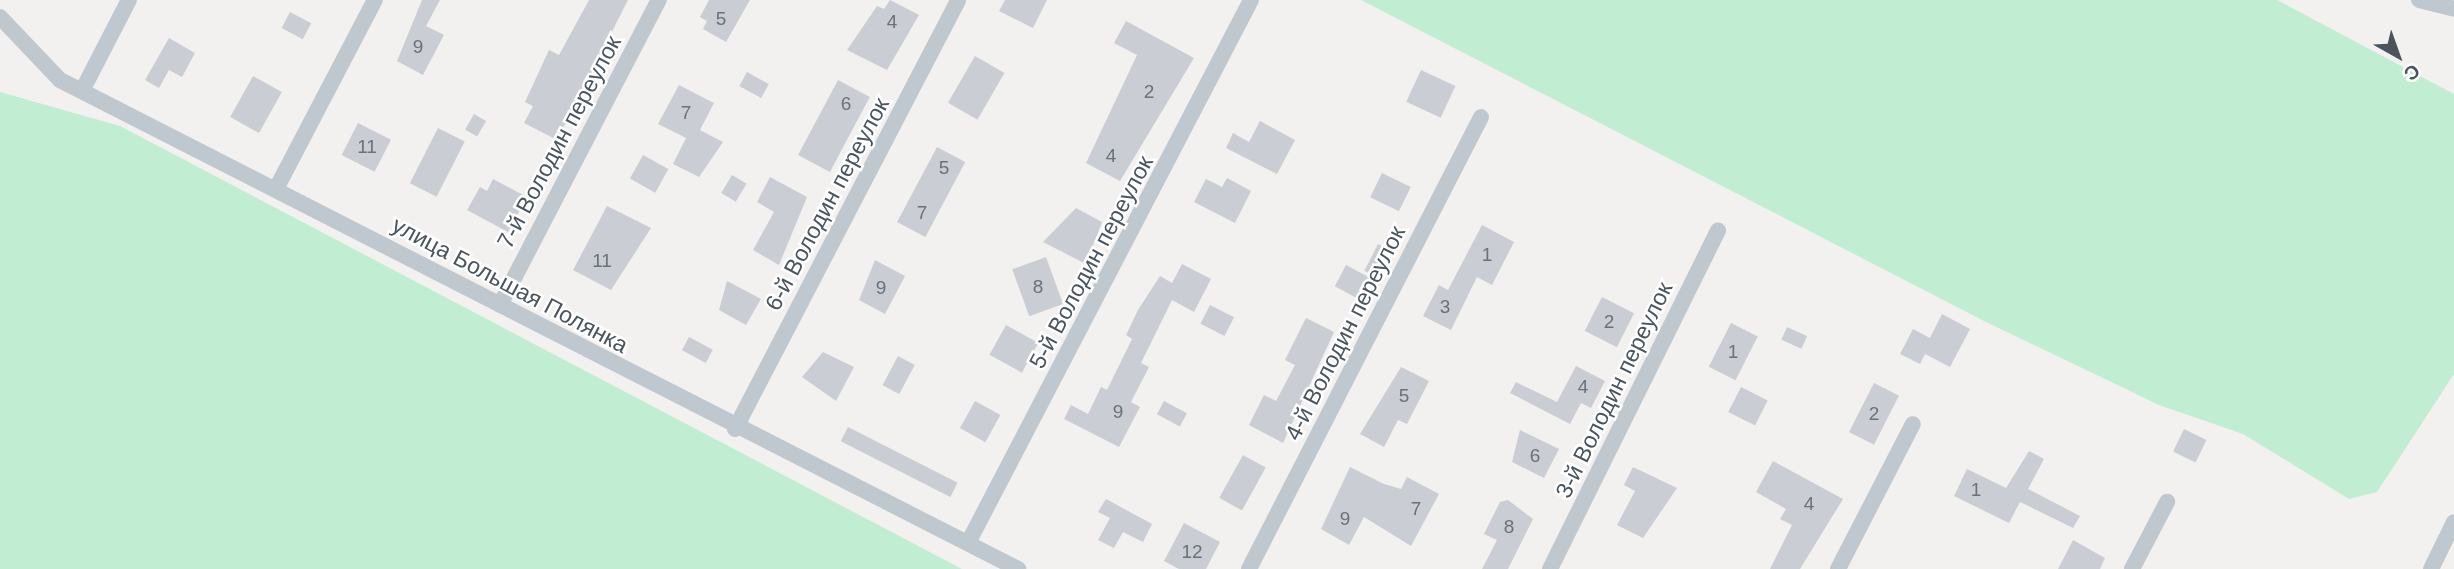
<!DOCTYPE html>
<html>
<head>
<meta charset="utf-8">
<style>
  body { margin:0 }
  #map { position:relative; width:2454px; height:569px; overflow:hidden; background:#f3f0f0; font-family:Helvetica,sans-serif }
  div>[style] { position:absolute }
  [style*='--x'] { left:calc(var(--x)*1px); top:calc(var(--y)*1px); width:calc(var(--w)*1px); rotate:calc(var(--a)*1deg) }
  .green>* { inset:0; background:#c1eed2 }
  .building>* { inset:0; background:#cacdd3; transform-origin:0 0 }
  .street>* { height:16px; margin:-8px; padding:0 8px; transform-origin:8px; border-radius:8px; background:#bfc8ce }
  span { translate:-50% -50%; white-space:nowrap; text-align:center; line-height:1.15; -webkit-text-stroke:5px #fff; paint-order:stroke }
  .number-label { font-size:19px; color:#69727a }
  .number-label span { -webkit-text-stroke-width:0 }
  .street-label { font-size:23px; color:#49545d }
  .north { position:absolute; left:2363px; top:21px; width:70px; height:70px; -webkit-text-stroke:5px #fff; paint-order:stroke; rotate:140deg; font-size:19px; font-weight:700; line-height:28px; text-align:center; color:#49545d }
  .north::after { content:''; display:block; margin:auto; width:24px; height:32px; background:#49545d; clip-path:polygon(50% 0,100% 100%,50% 72%,0 100%) }
</style>
</head>
<body>
<div id="map">
  <div class="green">
    <div style="clip-path:polygon(1361px 0,2277px 0,2454px 94px,2454px 374px,2377px 492px,2349px 499px,2243px 434px,2159px 405px,1986px 322px)"></div>
    <div style="clip-path:polygon(0 92px,120px 126px,962px 569px,0 569px)"></div>
  </div>
  <div class="building">
    <div style="clip-path:polygon(422px 0,440px 0,426px 26px,444px 35px,423px 75px,397px 61px)"></div>
    <div style="clip-path:polygon(589px 0,628px 0,557px 140px,524px 123px,533px 106px,525px 102px,549px 50px,559px 55px)"></div>
    <div style="clip-path:polygon(709px 0,750px 0,726px 42px,703px 29px,707px 21px,700px 17px)"></div>
    <div style="clip-path:polygon(890px 0,919px 15px,887px 70px,847px 50px,877px 6px,884px 9px)"></div>
    <div style="clip-path:polygon(1005px 0,1047px 0,1033px 28px,999px 11px)"></div>
    <div style="left:290px;top:12px;width:24px;height:18px;rotate:28deg"></div>
    <div style="clip-path:polygon(1126px 21px,1194px 58px,1120px 181px,1086px 163px,1137px 55px,1114px 43px)"></div>
    <div style="clip-path:polygon(169px 38px,195px 53px,182px 77px,169px 70px,159px 88px,145px 80px)"></div>
    <div style="left:975px;top:56px;width:34px;height:54px;rotate:30deg"></div>
    <div style="left:1421px;top:70px;width:38px;height:35px;rotate:25deg"></div>
    <div style="left:747px;top:72px;width:25px;height:16px;rotate:29deg"></div>
    <div style="left:253px;top:76px;width:33px;height:47px;rotate:29deg"></div>
    <div style="left:838px;top:80px;width:36px;height:85px;rotate:28deg"></div>
    <div style="clip-path:polygon(679px 85px,714px 103px,700px 130px,723px 142px,699px 177px,673px 164px,686px 138px,658px 124px)"></div>
    <div style="left:474px;top:114px;width:14px;height:18px;rotate:30deg"></div>
    <div style="clip-path:polygon(1260px 121px,1295px 140px,1277px 174px,1226px 148px,1233px 133px,1249px 142px)"></div>
    <div style="left:358px;top:123px;width:37px;height:36px;rotate:27deg"></div>
    <div style="left:438px;top:128px;width:30px;height:62px;rotate:27deg"></div>
    <div style="left:937px;top:147px;width:32px;height:85px;rotate:28deg"></div>
    <div style="left:643px;top:155px;width:29px;height:27px;rotate:29deg"></div>
    <div style="left:1382px;top:173px;width:32px;height:27px;rotate:26deg"></div>
    <div style="left:732px;top:175px;width:17px;height:21px;rotate:31deg"></div>
    <div style="clip-path:polygon(770px 177px,807px 197px,779px 265px,753px 250px,774px 212px,757px 202px)"></div>
    <div style="clip-path:polygon(1227px 178px,1251px 191px,1235px 223px,1194px 202px,1206px 179px,1222px 187px)"></div>
    <div style="clip-path:polygon(493px 179px,527px 197px,508px 232px,467px 210px,480px 187px,487px 191px)"></div>
    <div style="clip-path:polygon(607px 206px,651px 228px,611px 290px,573px 270px)"></div>
    <div style="clip-path:polygon(1076px 208px,1102px 222px,1086px 264px,1043px 242px)"></div>
    <div style="clip-path:polygon(1482px 225px,1514px 242px,1492px 285px,1477px 277px,1451px 330px,1423px 316px,1439px 285px,1448px 290px)"></div>
    <div style="left:1378px;top:244px;width:13px;height:30px;rotate:27deg"></div>
    <div style="left:1046px;top:257px;width:50px;height:36px;rotate:70deg"></div>
    <div style="clip-path:polygon(875px 260px,905px 276px,885px 314px,859px 300px)"></div>
    <div style="clip-path:polygon(1182px 264px,1211px 279px,1194px 312px,1172px 300px,1141px 363px,1149px 367px,1131px 402px,1140px 407px,1119px 447px,1064px 419px,1071px 405px,1088px 414px,1101px 387px,1107px 390px,1132px 339px,1126px 335px,1138px 310px,1160px 276px,1172px 283px)"></div>
    <div style="left:1346px;top:265px;width:26px;height:24px;rotate:28deg"></div>
    <div style="clip-path:polygon(727px 281px,761px 299px,746px 325px,719px 310px)"></div>
    <div style="left:1602px;top:297px;width:36px;height:38px;rotate:27deg"></div>
    <div style="left:1210px;top:305px;width:27px;height:21px;rotate:27deg"></div>
    <div style="clip-path:polygon(1942px 314px,1970px 329px,1950px 367px,1925px 354px,1920px 364px,1900px 354px,1913px 329px,1930px 338px)"></div>
    <div style="clip-path:polygon(1306px 318px,1334px 332px,1283px 443px,1249px 425px,1264px 395px,1276px 401px,1295px 365px,1285px 360px)"></div>
    <div style="left:1731px;top:323px;width:30px;height:49px;rotate:27deg"></div>
    <div style="left:1006px;top:325px;width:37px;height:34px;rotate:29deg"></div>
    <div style="left:1787px;top:327px;width:22px;height:14px;rotate:24deg"></div>
    <div style="left:689px;top:337px;width:27px;height:15px;rotate:28deg"></div>
    <div style="clip-path:polygon(823px 352px,854px 367px,836px 401px,802px 377px)"></div>
    <div style="left:898px;top:356px;width:19px;height:33px;rotate:28deg"></div>
    <div style="clip-path:polygon(1576px 366px,1605px 381px,1591px 408px,1581px 403px,1570px 424px,1510px 393px,1516px 382px,1557px 402px)"></div>
    <div style="clip-path:polygon(1401px 367px,1429px 381px,1407px 424px,1398px 420px,1384px 447px,1360px 434px)"></div>
    <div style="left:1874px;top:383px;width:28px;height:55px;rotate:27deg"></div>
    <div style="left:1741px;top:387px;width:30px;height:28px;rotate:27deg"></div>
    <div style="left:975px;top:401px;width:29px;height:31px;rotate:29deg"></div>
    <div style="left:1164px;top:401px;width:26px;height:15px;rotate:28deg"></div>
    <div style="left:848px;top:427px;width:123px;height:16px;rotate:27deg"></div>
    <div style="left:2184px;top:429px;width:25px;height:25px;rotate:26deg"></div>
    <div style="clip-path:polygon(1520px 430px,1559px 449px,1544px 478px,1512px 462px)"></div>
    <div style="clip-path:polygon(2029px 451px,2044px 459px,2028px 489px,2080px 516px,2073px 528px,2020px 502px,2009px 523px,1954px 496px,1967px 469px,2006px 488px)"></div>
    <div style="left:1243px;top:455px;width:26px;height:49px;rotate:29deg"></div>
    <div style="clip-path:polygon(1773px 461px,1843px 499px,1800px 569px,1770px 569px,1792px 525px,1780px 519px,1786px 509px,1756px 492px)"></div>
    <div style="clip-path:polygon(1350px 467px,1384px 484px,1401px 489px,1407px 477px,1439px 494px,1411px 546px,1364px 517px,1349px 545px,1321px 529px)"></div>
    <div style="clip-path:polygon(1633px 467px,1677px 488px,1643px 538px,1617px 525px,1635px 491px,1624px 485px)"></div>
    <div style="clip-path:polygon(1106px 499px,1152px 524px,1143px 542px,1123px 532px,1114px 548px,1098px 540px,1110px 518px,1098px 512px)"></div>
    <div style="clip-path:polygon(1508px 500px,1533px 519px,1508px 569px,1482px 569px,1497px 540px,1484px 534px,1500px 502px)"></div>
    <div style="clip-path:polygon(1184px 523px,1220px 542px,1206px 569px,1179px 569px,1164px 561px)"></div>
    <div style="clip-path:polygon(2073px 540px,2105px 558px,2100px 569px,2058px 569px)"></div>
  </div>
  <div class="street">
    <div style="--x:2419;--y:0;--w:36;--a:14"></div>
    <div style="--x:0;--y:17;--w:87;--a:46.4"></div>
    <div style="--x:60;--y:80;--w:1076;--a:27.04"></div>
    <div style="--x:83;--y:89;--w:100;--a:-62.7"></div>
    <div style="--x:276;--y:189;--w:213;--a:-62.4"></div>
    <div style="--x:500;--y:305;--w:344;--a:-62.5"></div>
    <div style="--x:735;--y:429;--w:483;--a:-62.5"></div>
    <div style="--x:968;--y:543;--w:612;--a:-62.47"></div>
    <div style="--x:1249;--y:569;--w:508;--a:-62.83"></div>
    <div style="--x:1550;--y:569;--w:378;--a:-63.6"></div>
    <div style="--x:1838;--y:569;--w:163;--a:-62.7"></div>
    <div style="--x:2132;--y:569;--w:76;--a:-62.4"></div>
    <div style="--x:2431;--y:569;--w:52;--a:-63.9"></div>
  </div>
  <div class="number-label">
    <span style="left:721px;top:19px">5</span>
    <span style="left:892px;top:22px">4</span>
    <span style="left:418px;top:47px">9</span>
    <span style="left:1149px;top:92px">2</span>
    <span style="left:846px;top:104px">6</span>
    <span style="left:686px;top:113px">7</span>
    <span style="left:367px;top:147px">11</span>
    <span style="left:1111px;top:156px">4</span>
    <span style="left:944px;top:168px">5</span>
    <span style="left:922px;top:213px">7</span>
    <span style="left:1487px;top:255px">1</span>
    <span style="left:602px;top:261px">11</span>
    <span style="left:1038px;top:287px">8</span>
    <span style="left:881px;top:288px">9</span>
    <span style="left:1445px;top:307px">3</span>
    <span style="left:1609px;top:322px">2</span>
    <span style="left:1733px;top:352px">1</span>
    <span style="left:1583px;top:387px">4</span>
    <span style="left:1404px;top:396px">5</span>
    <span style="left:1118px;top:412px">9</span>
    <span style="left:1874px;top:414px">2</span>
    <span style="left:1535px;top:456px">6</span>
    <span style="left:1976px;top:490px">1</span>
    <span style="left:1809px;top:504px">4</span>
    <span style="left:1416px;top:509px">7</span>
    <span style="left:1345px;top:519px">9</span>
    <span style="left:1509px;top:527px">8</span>
    <span style="left:1192px;top:552px">12</span>
  </div>
  <div class="street-label">
    <span style="left:559px;top:142px;rotate:-62deg">7-й Володин переулок</span>
    <span style="left:827px;top:204px;rotate:-62deg">6-й Володин переулок</span>
    <span style="left:1091px;top:262px;rotate:-62deg">5-й Володин переулок</span>
    <span style="left:510px;top:285px;rotate:28deg">улица Большая Полянка</span>
    <span style="left:1345px;top:333px;rotate:-63deg">4-й Володин переулок</span>
    <span style="left:1614px;top:390px;rotate:-64deg">3-й Володин переулок</span>
  </div>
  <div class="north">С</div>
</div>
</body>
</html>
